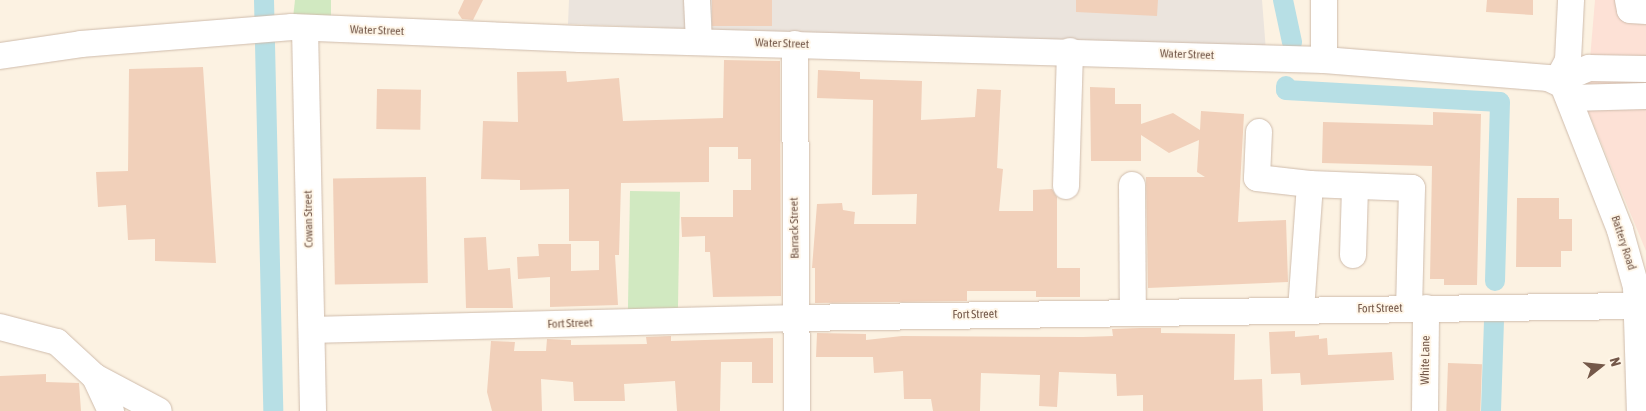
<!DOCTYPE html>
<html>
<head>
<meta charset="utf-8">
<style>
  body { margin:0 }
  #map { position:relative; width:1646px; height:411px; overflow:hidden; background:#fcf2e2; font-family:"Asap Condensed",sans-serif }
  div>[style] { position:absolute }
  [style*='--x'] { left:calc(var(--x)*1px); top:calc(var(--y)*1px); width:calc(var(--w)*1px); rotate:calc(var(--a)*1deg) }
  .commercial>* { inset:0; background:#fde1d6 }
  .industrial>* { inset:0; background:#ebe4dd }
  .green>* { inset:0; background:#d1e9c1; transform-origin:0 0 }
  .canal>* { height:20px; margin:-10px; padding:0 10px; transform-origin:10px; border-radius:10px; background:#b7dfe5 }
  .building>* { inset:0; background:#f1d0ba; transform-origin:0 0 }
  .roads { filter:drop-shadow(0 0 1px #cfbcac) drop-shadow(0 0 1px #cfbcac) }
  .minor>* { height:26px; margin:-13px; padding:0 13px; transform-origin:13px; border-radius:13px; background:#fff }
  span { translate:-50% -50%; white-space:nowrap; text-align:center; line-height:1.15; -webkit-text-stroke:4px #fff6e8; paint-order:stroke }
  .street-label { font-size:12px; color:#745849 }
  .north { position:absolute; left:1576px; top:341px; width:50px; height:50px; -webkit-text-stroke:4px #fff6e8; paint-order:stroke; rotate:74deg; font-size:14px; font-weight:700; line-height:20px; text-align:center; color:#745849 }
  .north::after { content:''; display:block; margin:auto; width:18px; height:22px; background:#745849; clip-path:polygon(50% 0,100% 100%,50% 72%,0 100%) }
</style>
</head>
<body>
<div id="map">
  <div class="commercial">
    <div style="clip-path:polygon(1595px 0,1646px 0,1646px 251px,1586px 106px)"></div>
  </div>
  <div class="industrial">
    <div style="clip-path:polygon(569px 0,1262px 0,1266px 51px,568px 24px)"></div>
  </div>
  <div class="green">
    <div style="clip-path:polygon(295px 0,331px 0,331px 29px,292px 27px)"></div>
    <div style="left:630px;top:191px;width:50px;height:120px;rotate:1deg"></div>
  </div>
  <div class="canal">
    <div style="--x:264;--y:0;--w:411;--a:88.7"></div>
    <div style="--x:1283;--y:0;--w:43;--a:77.9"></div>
    <div style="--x:1286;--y:86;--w:4;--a:90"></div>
    <div style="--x:1286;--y:90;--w:214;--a:3.2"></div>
    <div style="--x:1500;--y:102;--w:179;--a:91.6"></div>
    <div style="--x:1491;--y:411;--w:89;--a:-88.1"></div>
  </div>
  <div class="building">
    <div style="clip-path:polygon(464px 0,483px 0,473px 20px,462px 19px,458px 13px)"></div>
    <div style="left:712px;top:0;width:60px;height:26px"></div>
    <div style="clip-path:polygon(1076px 0,1158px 0,1157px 16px,1076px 12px)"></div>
    <div style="clip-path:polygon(1487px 0,1533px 0,1533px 15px,1486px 12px)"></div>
    <div style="clip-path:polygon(724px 60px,780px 61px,781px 296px,713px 297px,710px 252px,705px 252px,705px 236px,682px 237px,681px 217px,733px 217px,733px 190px,751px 190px,751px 159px,738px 159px,738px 147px,709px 147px,709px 182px,621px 183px,619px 255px,615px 255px,618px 305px,550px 307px,550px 277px,518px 279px,517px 257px,539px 256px,538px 244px,571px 244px,571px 271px,599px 270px,599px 241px,569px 241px,569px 189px,520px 190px,520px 180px,481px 179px,483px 121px,518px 122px,517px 72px,566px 71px,567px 82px,619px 78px,623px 121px,723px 118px)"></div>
    <div style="clip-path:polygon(203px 67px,216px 263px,155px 261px,155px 239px,128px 240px,126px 205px,98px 207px,96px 172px,128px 171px,129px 69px)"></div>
    <div style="clip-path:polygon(818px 70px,860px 72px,860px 79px,922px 81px,921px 120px,975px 117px,977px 89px,1001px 90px,997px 168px,1003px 169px,999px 211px,1033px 211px,1033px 190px,1052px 189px,1057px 197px,1057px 268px,1080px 268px,1080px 297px,1036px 297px,1036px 291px,967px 291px,967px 301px,815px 303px,815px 268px,812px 268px,817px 204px,842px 203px,843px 210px,855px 212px,854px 224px,916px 224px,917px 194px,872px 195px,873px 100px,817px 98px)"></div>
    <div style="clip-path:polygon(1090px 87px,1115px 88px,1115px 104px,1141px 104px,1141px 124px,1173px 113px,1200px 130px,1201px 111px,1244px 114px,1238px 222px,1286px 220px,1288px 282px,1148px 288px,1146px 177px,1205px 177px,1197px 172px,1199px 140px,1169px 153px,1141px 135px,1141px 161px,1091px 161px)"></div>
    <div style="left:377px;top:89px;width:44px;height:40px;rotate:1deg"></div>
    <div style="clip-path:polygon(1433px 112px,1481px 114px,1477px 285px,1444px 285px,1444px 279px,1430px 279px,1432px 166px,1322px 163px,1323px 122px,1433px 125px)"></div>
    <div style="left:426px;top:177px;width:106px;height:93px;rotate:89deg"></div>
    <div style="clip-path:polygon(1517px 198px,1559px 198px,1559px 219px,1572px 219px,1572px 251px,1561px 251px,1561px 267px,1516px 267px)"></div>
    <div style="clip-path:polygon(486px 237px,488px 270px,510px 268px,513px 308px,466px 308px,464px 238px)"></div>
    <div style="clip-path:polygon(1140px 328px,1161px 328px,1161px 333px,1235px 334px,1234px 380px,1262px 379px,1263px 411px,1143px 411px,1143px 395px,1117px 396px,1116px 374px,1059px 372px,1057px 407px,1039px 406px,1040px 375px,981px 373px,980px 411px,933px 411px,931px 399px,904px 399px,903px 371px,874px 373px,873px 357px,816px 357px,817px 333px,866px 334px,866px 340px,902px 336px,1083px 337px,1113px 336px,1112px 329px)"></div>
    <div style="clip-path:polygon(1295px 331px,1295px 337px,1319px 335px,1319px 339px,1327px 338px,1328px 355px,1392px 352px,1394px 380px,1301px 385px,1300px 373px,1271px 374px,1269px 332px)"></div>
    <div style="clip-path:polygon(671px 336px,671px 341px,773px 338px,773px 383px,752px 383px,752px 362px,721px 362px,720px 411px,677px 411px,675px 381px,624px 384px,625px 401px,574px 401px,573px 382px,541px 379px,542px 411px,492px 411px,487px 392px,491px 341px,515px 342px,514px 351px,546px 351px,547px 339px,571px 340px,571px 345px,647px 344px,646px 337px)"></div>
    <div style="left:1448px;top:363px;width:34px;height:48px;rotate:2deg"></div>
    <div style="clip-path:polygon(46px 374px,46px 382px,79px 383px,81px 411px,0 411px,0 376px)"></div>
  </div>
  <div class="roads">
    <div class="minor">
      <div style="--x:697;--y:0;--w:42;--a:87.3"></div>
      <div style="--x:1324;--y:0;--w:60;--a:90"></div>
      <div style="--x:1628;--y:0;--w:10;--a:79"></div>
      <div style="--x:1630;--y:10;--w:16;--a:4"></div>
      <div style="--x:305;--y:28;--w:383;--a:88.8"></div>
      <div style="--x:795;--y:44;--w:367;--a:89.7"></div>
      <div style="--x:0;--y:56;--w:82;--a:-8.4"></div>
      <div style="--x:81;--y:44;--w:212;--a:-4.6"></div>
      <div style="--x:292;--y:27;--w:288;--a:2.4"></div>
      <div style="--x:580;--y:39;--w:744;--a:1.62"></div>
      <div style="--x:1324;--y:60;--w:225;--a:4.6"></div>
      <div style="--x:1548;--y:78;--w:17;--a:25"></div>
      <div style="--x:1557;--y:81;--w:24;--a:-62"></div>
      <div style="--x:1568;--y:60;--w:60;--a:-87.1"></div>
      <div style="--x:1563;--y:85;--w:156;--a:68.5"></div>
      <div style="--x:1620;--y:230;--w:59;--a:74.3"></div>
      <div style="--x:1636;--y:287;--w:124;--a:88.2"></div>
      <div style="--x:1563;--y:85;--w:11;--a:-52"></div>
      <div style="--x:1570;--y:76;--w:21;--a:-23"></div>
      <div style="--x:1589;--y:68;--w:57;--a:1"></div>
      <div style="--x:1570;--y:98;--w:76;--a:-1.5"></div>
      <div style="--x:1259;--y:132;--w:46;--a:92.5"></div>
      <div style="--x:1257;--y:178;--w:53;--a:6.5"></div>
      <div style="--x:1132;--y:185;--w:128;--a:89.6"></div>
      <div style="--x:1066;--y:186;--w:135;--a:-88.3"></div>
      <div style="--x:1353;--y:255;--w:69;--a:-88.3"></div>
      <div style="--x:1301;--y:310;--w:126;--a:-85.9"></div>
      <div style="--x:1310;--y:184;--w:102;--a:2.2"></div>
      <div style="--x:1412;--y:188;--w:120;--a:91.4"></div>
      <div style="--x:0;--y:327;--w:59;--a:14.7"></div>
      <div style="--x:57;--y:342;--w:52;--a:42.6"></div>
      <div style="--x:95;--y:377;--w:38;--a:65"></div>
      <div style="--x:312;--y:330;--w:484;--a:-1.4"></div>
      <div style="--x:796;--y:318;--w:842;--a:-0.82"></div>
      <div style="--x:95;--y:377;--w:72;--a:28"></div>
      <div style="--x:1425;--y:411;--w:103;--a:-89.4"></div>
    </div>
  </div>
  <div class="street-label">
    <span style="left:377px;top:31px;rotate:2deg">Water Street</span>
    <span style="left:782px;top:44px;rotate:2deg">Water Street</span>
    <span style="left:1187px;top:55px;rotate:2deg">Water Street</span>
    <span style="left:309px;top:219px;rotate:-91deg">Cowan Street</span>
    <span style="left:795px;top:228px;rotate:-91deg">Barrack Street</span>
    <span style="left:1623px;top:243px;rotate:72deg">Battery Road</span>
    <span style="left:1380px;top:309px;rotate:-1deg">Fort Street</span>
    <span style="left:975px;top:315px;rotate:-1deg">Fort Street</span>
    <span style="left:570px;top:324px;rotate:-2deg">Fort Street</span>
    <span style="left:1426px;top:360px;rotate:-89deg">White Lane</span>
  </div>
  <div class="north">N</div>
</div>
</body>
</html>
